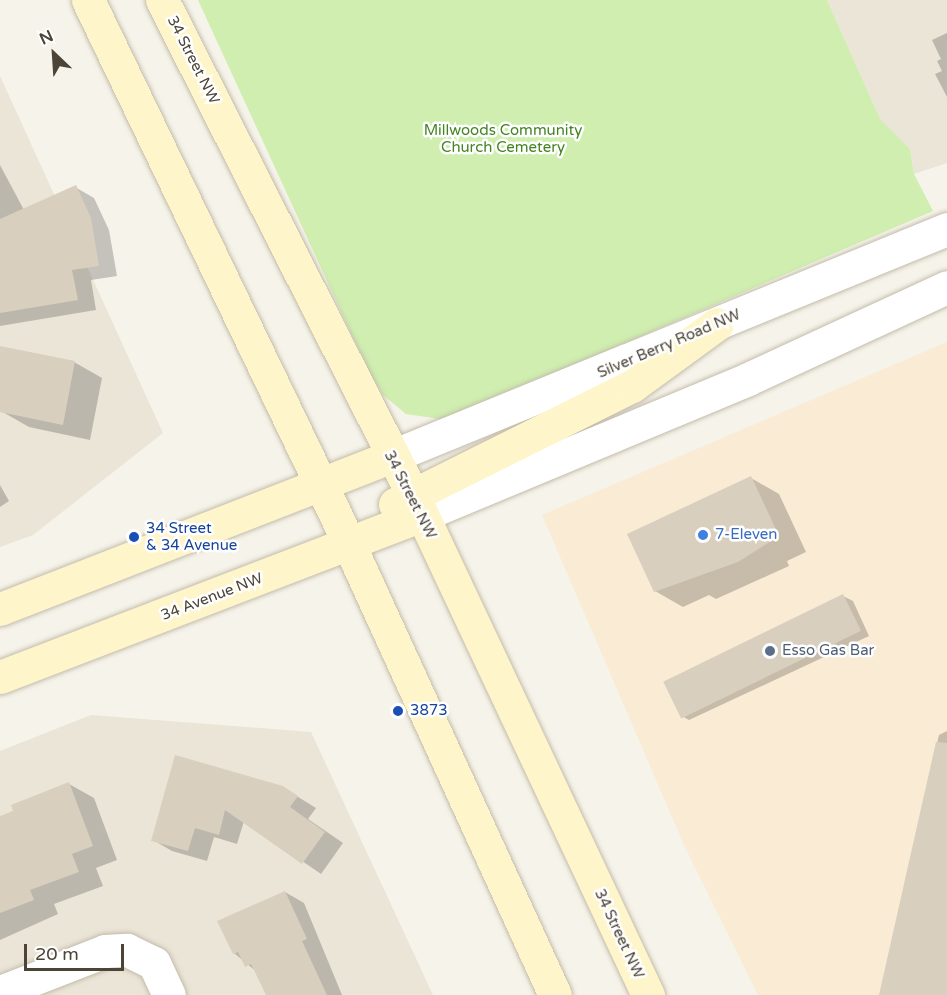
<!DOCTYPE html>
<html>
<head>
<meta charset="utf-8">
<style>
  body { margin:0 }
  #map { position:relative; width:947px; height:995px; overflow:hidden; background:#f6f3ea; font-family:"Varela Round",sans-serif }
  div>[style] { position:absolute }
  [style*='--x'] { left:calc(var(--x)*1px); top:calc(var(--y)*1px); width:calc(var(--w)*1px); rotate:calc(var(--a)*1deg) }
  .residential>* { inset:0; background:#ebe5d7 }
  .commercial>* { inset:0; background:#f9ebd4 }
  .green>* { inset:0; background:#cfeeaf }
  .shadow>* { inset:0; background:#0003 }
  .building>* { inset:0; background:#d9cfbe; transform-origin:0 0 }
  .roads { filter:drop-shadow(0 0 2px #c3bcab) drop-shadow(0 0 2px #c3bcab) }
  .minor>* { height:33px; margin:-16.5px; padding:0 16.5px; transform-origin:16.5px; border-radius:16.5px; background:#fff }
  .tertiary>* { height:33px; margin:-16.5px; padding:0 16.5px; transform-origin:16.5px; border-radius:16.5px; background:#fff }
  .secondary>* { height:33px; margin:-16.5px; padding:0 16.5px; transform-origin:16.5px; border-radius:16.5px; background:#fff5cb }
  .dots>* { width:16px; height:16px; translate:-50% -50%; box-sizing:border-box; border:3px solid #fff; border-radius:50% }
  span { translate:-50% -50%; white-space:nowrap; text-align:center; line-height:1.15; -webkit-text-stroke:5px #fff; paint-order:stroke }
  .street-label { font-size:15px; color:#4b4437 }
  .park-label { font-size:15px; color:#448423 }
  .transit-label { font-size:15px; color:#164399 }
  .left { translate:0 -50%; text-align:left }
  .shop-label { font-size:15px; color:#366cbe }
  .service-label { font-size:15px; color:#4e5e75 }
  .north { position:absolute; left:24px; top:24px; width:60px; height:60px; -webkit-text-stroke:4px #fff; paint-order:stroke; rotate:335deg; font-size:16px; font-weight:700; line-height:24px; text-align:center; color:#4b4437 }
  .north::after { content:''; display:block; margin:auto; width:21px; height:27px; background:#4b4437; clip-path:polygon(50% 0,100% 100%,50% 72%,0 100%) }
  .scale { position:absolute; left:24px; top:944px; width:100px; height:27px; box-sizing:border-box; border:3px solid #4b4437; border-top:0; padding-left:8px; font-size:18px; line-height:21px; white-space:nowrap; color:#4b4437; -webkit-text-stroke:4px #fff; paint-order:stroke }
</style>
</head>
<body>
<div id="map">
  <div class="residential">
    <div style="clip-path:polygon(827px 0,947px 0,947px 163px,914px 174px,910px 149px,880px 119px)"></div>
    <div style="clip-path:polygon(0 76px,163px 433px,33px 535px,0 547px)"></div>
    <div style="clip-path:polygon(91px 715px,311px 732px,433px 995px,0 995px,0 751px)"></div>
  </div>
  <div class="commercial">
    <div style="clip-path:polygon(947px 342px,947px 995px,758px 995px,684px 845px,542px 515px)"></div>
  </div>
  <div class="green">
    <div style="clip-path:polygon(198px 0,827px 0,880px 119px,910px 149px,914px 174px,933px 211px,471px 409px,440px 419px,406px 414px,383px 395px,368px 370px)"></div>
  </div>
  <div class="shadow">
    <div style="clip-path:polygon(947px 33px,947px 97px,935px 74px,942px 71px,937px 61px,941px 59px,932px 40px)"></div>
    <div style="clip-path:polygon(0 165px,24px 210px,75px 187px,94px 198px,109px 230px,117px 276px,91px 280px,96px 310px,0 326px)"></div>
    <div style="clip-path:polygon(0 348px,74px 362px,102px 378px,90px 440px,29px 427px,1px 411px)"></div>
    <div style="clip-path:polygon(751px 478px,779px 494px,806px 552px,787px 561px,789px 566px,716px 599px,709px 595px,683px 607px,655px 591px)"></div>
    <div style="clip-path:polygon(0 485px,9px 501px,0 507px)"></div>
    <div style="clip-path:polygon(843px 596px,853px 601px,869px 636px,689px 720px,680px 715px)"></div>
    <div style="clip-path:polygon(947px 731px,947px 995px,880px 995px,939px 735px)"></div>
    <div style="clip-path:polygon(176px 757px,282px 787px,316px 808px,308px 819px,343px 843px,321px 874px,244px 821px,237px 844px,214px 837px,207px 861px,172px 851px,153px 840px)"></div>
    <div style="clip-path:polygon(69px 784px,94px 798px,117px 860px,96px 868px,103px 886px,54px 904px,58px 914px,0 940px,0 818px)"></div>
    <div style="clip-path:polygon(285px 892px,304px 903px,342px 995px,268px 995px,257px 972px,234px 953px)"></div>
  </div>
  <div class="building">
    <div style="clip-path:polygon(76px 185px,91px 218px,99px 266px,72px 270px,78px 300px,0 313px,0 219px)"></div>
    <div style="clip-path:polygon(0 346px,75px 361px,63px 425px,0 412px)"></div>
    <div style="clip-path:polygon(751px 476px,779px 536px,738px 562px,654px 592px,627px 534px)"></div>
    <div style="left:843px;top:594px;width:41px;height:200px;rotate:64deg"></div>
    <div style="clip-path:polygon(936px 742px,947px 743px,947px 995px,879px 995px)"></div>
    <div style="clip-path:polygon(175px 755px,283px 786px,298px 796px,290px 807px,325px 832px,302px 864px,225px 810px,219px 835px,195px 828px,188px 851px,151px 841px)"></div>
    <div style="clip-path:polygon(69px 782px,93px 846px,72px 854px,79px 872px,30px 890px,34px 900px,0 913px,0 816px,13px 811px,11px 805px)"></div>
    <div style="clip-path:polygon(285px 891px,307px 939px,302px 941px,327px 995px,266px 995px,251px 964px,245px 967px,238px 952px,233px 954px,217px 921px)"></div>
  </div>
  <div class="roads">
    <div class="minor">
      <div style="--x:0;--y:992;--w:113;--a:-21.3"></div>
      <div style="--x:105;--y:951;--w:22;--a:-3"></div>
      <div style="--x:127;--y:950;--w:30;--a:26"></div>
      <div style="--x:154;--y:963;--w:35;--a:65"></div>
    </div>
    <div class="tertiary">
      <div style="--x:390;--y:457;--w:602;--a:-22.26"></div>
      <div style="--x:422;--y:515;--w:353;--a:-22.6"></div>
      <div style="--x:748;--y:379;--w:219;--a:-24.8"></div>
    </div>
    <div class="secondary">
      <div style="--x:88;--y:0;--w:575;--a:64.33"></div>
      <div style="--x:337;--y:518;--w:524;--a:65.44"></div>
      <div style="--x:162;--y:0;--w:553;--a:63.11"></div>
      <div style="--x:412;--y:493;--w:555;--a:64.82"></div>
      <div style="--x:395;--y:504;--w:265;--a:-26.5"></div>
      <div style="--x:632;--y:386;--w:105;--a:-36.1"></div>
      <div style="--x:0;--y:609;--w:419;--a:-21.3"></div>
      <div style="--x:0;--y:677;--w:452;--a:-21"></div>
    </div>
  </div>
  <div class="dots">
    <div style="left:703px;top:535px;background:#3f7fe0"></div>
    <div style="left:134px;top:537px;background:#1a4fb4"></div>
    <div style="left:770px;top:651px;background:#5c6f8a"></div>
    <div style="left:398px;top:711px;background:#1a4fb4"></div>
  </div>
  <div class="street-label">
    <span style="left:193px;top:60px;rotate:63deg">34 Street NW</span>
    <span style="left:669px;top:344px;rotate:-23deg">Silver Berry Road NW</span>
    <span style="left:410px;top:495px;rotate:63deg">34 Street NW</span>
    <span style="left:212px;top:597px;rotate:-21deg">34 Avenue NW</span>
    <span style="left:619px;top:934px;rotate:65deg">34 Street NW</span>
  </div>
  <div class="park-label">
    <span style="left:503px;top:139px">Millwoods Community<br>Church Cemetery</span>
  </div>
  <div class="transit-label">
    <span class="left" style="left:146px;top:537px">34 Street<br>&amp; 34 Avenue</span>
    <span class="left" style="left:410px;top:711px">3873</span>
  </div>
  <div class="shop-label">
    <span class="left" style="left:715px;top:535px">7-Eleven</span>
  </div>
  <div class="service-label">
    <span class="left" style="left:782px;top:651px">Esso Gas Bar</span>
  </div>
  <div class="north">N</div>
  <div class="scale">20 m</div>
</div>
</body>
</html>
